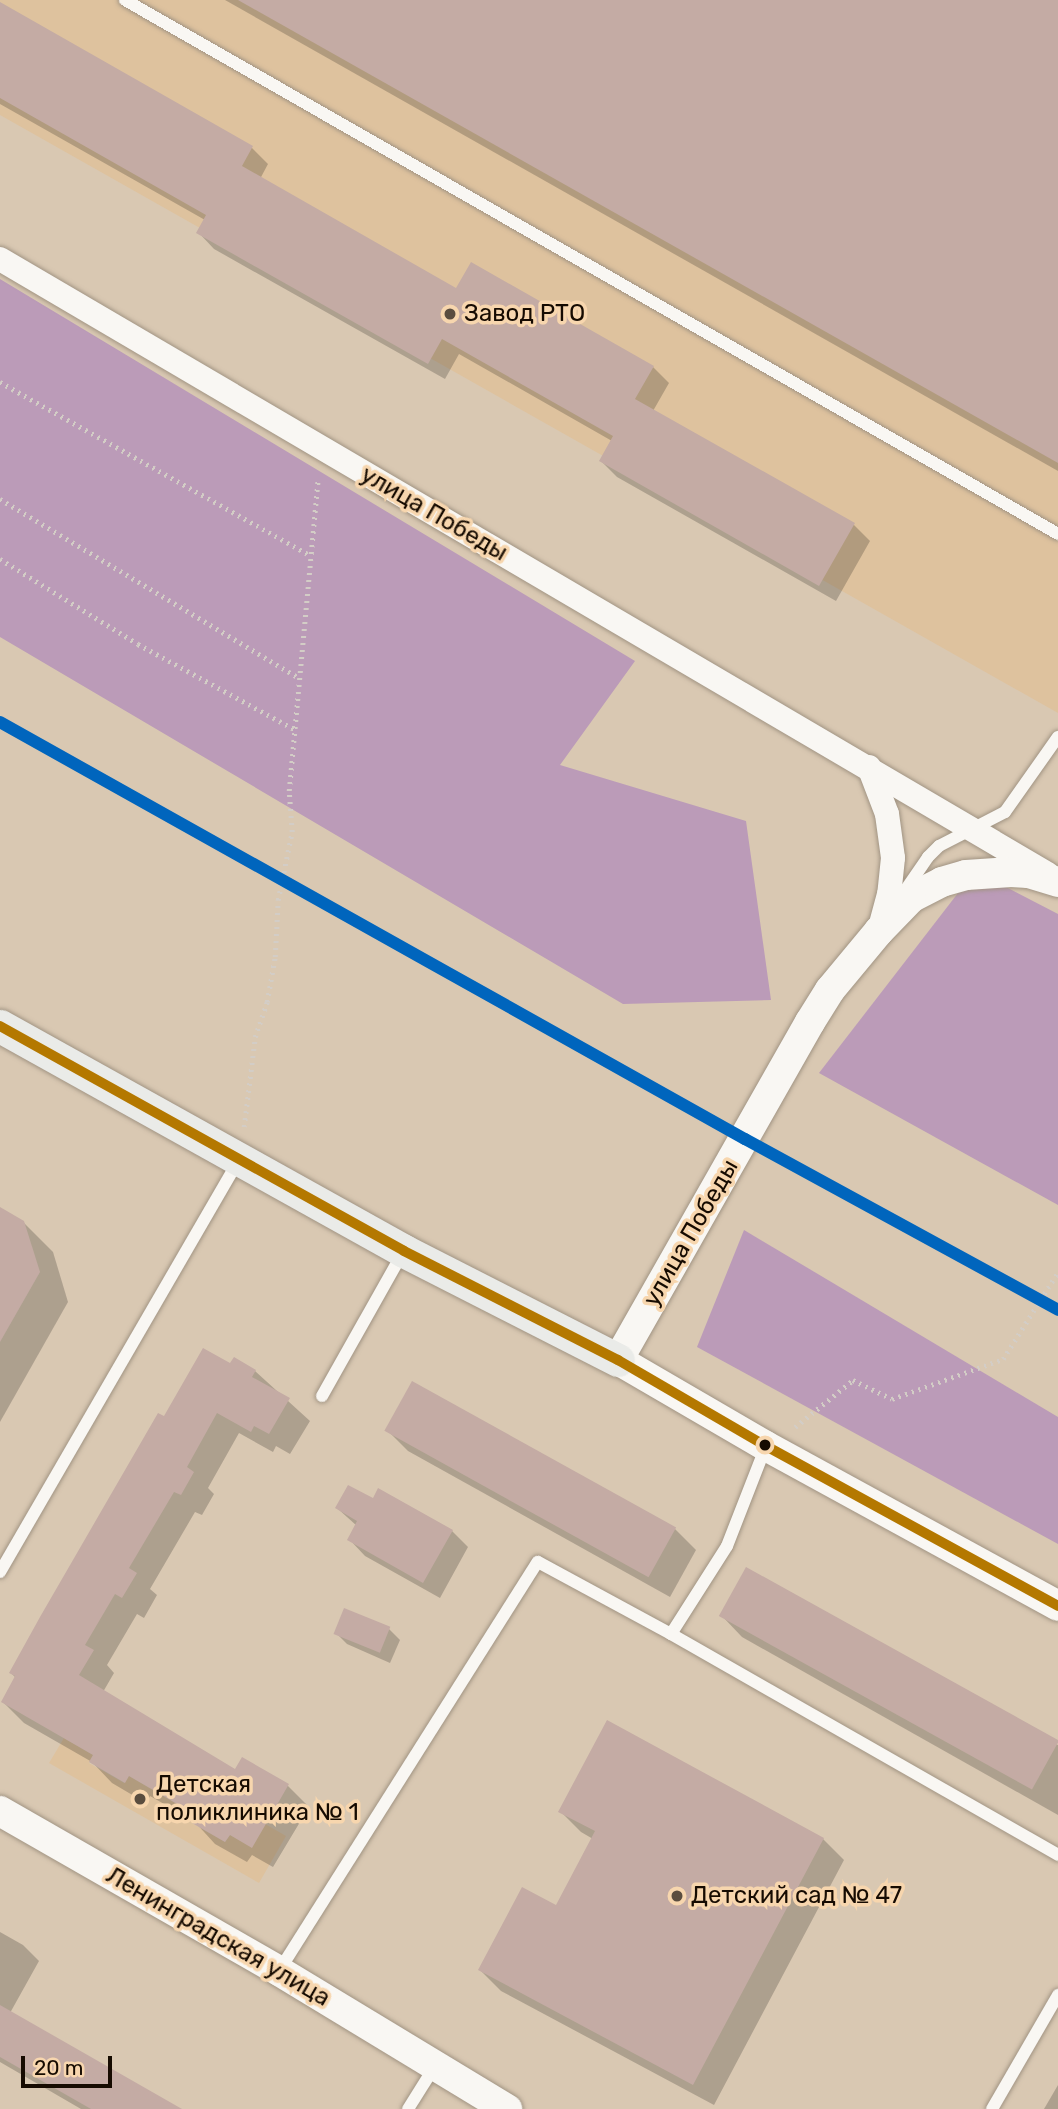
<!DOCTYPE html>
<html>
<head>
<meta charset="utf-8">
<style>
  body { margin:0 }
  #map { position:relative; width:1058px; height:2109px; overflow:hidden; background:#d9c8b2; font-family:Rubik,sans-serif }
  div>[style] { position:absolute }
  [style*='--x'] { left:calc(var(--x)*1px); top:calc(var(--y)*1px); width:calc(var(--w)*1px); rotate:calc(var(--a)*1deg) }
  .built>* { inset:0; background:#dec29e }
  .forest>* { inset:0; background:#bb9bb8 }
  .shadow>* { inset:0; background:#0003 }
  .building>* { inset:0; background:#c4aba4; transform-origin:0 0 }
  .path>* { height:4.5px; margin-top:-2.25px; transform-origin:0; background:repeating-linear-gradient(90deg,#d3cdc6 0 2px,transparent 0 7px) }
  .roads { filter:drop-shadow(0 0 2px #a19483) drop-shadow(0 0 2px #a19483) }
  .service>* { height:12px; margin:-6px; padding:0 6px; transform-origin:6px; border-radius:6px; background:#f9f7f3 }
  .minor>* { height:24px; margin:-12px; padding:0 12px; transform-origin:12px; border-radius:12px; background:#f9f7f3 }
  .tertiary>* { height:30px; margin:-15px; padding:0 15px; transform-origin:15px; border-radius:15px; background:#f9f7f3 }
  .secondary>* { height:33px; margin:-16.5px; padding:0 16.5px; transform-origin:16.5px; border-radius:16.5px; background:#eaebe8 }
  .bus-1>* { height:10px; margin:-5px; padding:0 5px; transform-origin:5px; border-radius:5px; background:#b47800 }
  .rail-1>* { height:12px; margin:-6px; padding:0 6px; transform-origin:6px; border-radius:6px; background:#0065bd }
  .dots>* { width:19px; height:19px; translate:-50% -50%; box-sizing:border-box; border:4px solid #f7d6ae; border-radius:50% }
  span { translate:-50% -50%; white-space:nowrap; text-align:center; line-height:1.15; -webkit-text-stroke:7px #f7d6ae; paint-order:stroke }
  .poi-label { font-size:24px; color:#160b01 }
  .left { translate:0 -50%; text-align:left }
  .street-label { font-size:24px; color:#160b01 }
  .scale { position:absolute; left:21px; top:2056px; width:91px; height:32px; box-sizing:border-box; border:4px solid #160b01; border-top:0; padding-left:9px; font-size:21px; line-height:24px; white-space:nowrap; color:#160b01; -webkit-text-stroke:5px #f7d6ae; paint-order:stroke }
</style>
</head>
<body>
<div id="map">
  <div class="built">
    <div style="clip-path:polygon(0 0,1058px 0,1058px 713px,0 115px)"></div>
    <div style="clip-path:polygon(64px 1738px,93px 1755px,89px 1763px,124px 1783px,129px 1776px,196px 1815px,192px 1823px,225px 1842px,230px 1835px,252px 1847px,265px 1824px,286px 1836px,259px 1883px,49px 1763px)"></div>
  </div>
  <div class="forest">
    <div style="clip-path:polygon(0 279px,635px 661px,560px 765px,746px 821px,771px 1000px,623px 1004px,0 637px)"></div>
    <div style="clip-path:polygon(975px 871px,1058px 914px,1058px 1205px,819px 1073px)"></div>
    <div style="clip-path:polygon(744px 1230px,1058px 1417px,1058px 1544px,697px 1347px)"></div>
  </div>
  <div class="shadow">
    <div style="clip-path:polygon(225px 0,1058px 0,1058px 471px)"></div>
    <div style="clip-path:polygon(0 4px,252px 148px,268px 164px,260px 179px,457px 290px,653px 367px,669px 383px,653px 411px,854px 525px,870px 541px,836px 601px,617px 477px,601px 461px,612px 441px,459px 354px,445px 379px,214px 249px,198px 232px,205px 220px,0 104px)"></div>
    <div style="clip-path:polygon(0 1209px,23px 1222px,53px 1252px,68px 1302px,0 1422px)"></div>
    <div style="clip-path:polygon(234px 1360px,255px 1371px,310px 1421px,290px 1454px,276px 1446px,273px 1452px,239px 1433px,208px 1488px,214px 1494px,202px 1515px,195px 1512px,150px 1589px,157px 1595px,144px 1618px,137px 1614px,107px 1665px,114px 1673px,103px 1692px,235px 1772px,288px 1786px,309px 1807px,273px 1867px,252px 1855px,247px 1862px,215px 1844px,194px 1821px,150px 1796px,146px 1803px,112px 1783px,92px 1762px,24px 1723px,3px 1702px,16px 1678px,11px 1673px,165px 1419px,231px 1366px)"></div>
    <div style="clip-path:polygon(387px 1430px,675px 1529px,696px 1550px,670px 1597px,408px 1451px)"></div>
    <div style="clip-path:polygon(337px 1508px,452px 1531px,468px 1547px,440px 1598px,365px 1556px,349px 1539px,357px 1526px)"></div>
    <div style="clip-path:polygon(721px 1615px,1058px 1745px,1058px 1815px,742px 1637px)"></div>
    <div style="clip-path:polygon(389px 1629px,400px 1640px,390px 1663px,347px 1644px,336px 1633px)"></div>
    <div style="clip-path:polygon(560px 1811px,823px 1839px,844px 1860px,714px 2105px,501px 1991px,480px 1970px,557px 1908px,593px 1839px,581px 1832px)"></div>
    <div style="clip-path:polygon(0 1932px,23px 1945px,39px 1961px,10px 2013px,178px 2109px,81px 2109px,0 2062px)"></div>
    <div style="clip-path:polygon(1058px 2085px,1058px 2109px,1044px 2109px)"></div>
  </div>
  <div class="building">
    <div style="clip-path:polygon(238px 0,1058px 0,1058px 463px)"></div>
    <div style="clip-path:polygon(0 2px,253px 146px,242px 166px,456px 288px,471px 262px,654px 366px,635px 399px,855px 523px,819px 586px,599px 461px,613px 436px,442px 339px,428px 364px,196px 233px,206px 215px,0 98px)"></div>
    <div style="clip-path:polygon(0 1207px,24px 1221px,40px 1272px,0 1342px)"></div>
    <div style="clip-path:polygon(203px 1348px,230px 1363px,234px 1357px,256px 1370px,252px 1377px,290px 1398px,269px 1434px,254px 1426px,251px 1432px,217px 1413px,187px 1467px,194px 1472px,181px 1495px,174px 1492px,129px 1568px,137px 1573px,122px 1598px,115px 1594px,85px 1645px,94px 1650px,79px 1675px,235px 1769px,242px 1757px,289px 1784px,252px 1848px,230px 1835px,225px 1842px,192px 1823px,196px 1815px,129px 1776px,125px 1783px,89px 1762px,93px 1755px,1px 1702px,15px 1676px,9px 1673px,40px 1617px,158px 1413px,164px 1416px)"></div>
    <div style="left:412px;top:1381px;width:302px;height:57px;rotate:29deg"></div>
    <div style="clip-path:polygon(348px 1485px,373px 1498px,378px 1488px,453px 1530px,423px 1583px,347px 1540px,357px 1521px,335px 1508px)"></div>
    <div style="left:746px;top:1567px;width:358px;height:56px;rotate:29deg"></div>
    <div style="left:344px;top:1608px;width:50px;height:28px;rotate:22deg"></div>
    <div style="clip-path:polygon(607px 1720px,824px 1838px,693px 2085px,478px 1970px,522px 1887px,556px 1905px,595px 1831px,558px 1812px)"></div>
    <div style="clip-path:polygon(0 2005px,182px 2109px,91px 2109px,0 2057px)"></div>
  </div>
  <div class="path">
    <div style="--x:0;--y:382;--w:354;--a:29.2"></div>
    <div style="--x:0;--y:499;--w:348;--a:30.9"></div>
    <div style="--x:0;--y:559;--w:162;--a:31.6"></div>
    <div style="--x:138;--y:644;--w:178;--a:28.6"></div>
    <div style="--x:244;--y:1127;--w:91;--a:-83"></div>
    <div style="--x:255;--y:1037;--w:37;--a:-71"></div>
    <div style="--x:267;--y:1002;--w:46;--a:-79.9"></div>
    <div style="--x:275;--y:957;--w:57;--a:-87"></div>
    <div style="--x:278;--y:900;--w:69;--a:-78.4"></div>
    <div style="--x:292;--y:832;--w:41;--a:-94.2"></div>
    <div style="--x:289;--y:791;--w:314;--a:-84.7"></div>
    <div style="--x:795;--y:1427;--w:75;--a:-39"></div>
    <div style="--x:853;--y:1380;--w:43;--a:26"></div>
    <div style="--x:892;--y:1399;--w:118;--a:-19.8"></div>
    <div style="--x:1003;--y:1359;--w:103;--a:-57.7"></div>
  </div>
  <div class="roads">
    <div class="service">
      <div style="--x:125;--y:0;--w:1075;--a:29.78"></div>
      <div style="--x:902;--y:895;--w:46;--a:-55.6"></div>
      <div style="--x:928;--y:857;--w:16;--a:-45"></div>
      <div style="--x:939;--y:846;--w:74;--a:-27.3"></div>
      <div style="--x:1005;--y:812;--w:92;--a:-54.8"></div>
      <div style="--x:322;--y:1396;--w:165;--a:-60.6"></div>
      <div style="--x:0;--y:1572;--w:476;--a:-59.9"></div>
      <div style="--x:671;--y:1634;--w:104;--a:-57.5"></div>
      <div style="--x:727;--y:1546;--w:107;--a:-68.7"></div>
      <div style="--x:279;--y:1971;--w:484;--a:-57.7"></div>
      <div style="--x:538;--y:1562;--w:151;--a:28.4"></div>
      <div style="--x:671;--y:1634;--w:446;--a:29.7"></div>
      <div style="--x:408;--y:2109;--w:51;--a:-57.9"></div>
      <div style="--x:992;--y:2109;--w:132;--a:-59.9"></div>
    </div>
    <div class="minor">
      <div style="--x:0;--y:259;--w:1215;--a:30.41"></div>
      <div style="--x:869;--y:767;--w:50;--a:69"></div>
      <div style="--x:887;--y:814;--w:44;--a:82.2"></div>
      <div style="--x:893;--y:858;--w:36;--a:96"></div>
      <div style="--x:889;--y:894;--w:38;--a:105"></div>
    </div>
    <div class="tertiary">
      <div style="--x:1058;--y:882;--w:31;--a:-163"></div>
      <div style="--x:1028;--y:873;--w:17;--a:-177"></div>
      <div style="--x:1011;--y:872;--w:45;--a:176.2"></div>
      <div style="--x:966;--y:875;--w:25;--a:164"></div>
      <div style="--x:942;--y:882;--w:35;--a:153"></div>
      <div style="--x:911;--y:898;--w:46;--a:134.1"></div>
      <div style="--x:879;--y:931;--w:77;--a:129.7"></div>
      <div style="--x:830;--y:990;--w:38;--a:122"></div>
      <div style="--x:810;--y:1022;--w:389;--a:119.6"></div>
      <div style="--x:618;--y:1360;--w:171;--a:30.2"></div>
      <div style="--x:766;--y:1446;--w:333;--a:28.7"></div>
      <div style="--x:0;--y:1811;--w:322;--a:29.8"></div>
      <div style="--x:279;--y:1971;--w:267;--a:31.2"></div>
    </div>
    <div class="secondary">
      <div style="--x:0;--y:1026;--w:462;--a:29.1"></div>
      <div style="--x:404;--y:1251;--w:240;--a:27"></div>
    </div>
  </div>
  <div class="bus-1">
    <div style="--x:0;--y:1026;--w:462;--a:29.1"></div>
    <div style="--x:404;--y:1251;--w:240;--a:27"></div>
    <div style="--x:618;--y:1360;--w:171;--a:30.2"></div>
    <div style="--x:766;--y:1446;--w:333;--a:28.7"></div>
  </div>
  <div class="rail-1">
    <div style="--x:0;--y:722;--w:854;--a:29.24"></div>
    <div style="--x:745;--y:1139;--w:357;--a:28.6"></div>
  </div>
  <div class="dots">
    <div style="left:450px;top:314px;background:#5a4d3f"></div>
    <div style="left:765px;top:1445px;background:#160b01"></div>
    <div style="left:140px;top:1799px;background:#5a4d3f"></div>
    <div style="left:677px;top:1896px;background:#5a4d3f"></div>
  </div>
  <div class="poi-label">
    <span class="left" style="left:464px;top:314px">Завод РТО</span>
    <span class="left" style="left:156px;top:1799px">Детская<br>поликлиника № 1</span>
    <span class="left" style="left:691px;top:1896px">Детский сад № 47</span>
  </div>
  <div class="street-label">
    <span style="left:434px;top:514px;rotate:30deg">улица Победы</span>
    <span style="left:691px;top:1233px;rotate:-60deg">улица Победы</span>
    <span style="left:218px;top:1937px;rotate:30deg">Ленинградская улица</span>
  </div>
  <div class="scale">20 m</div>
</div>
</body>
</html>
